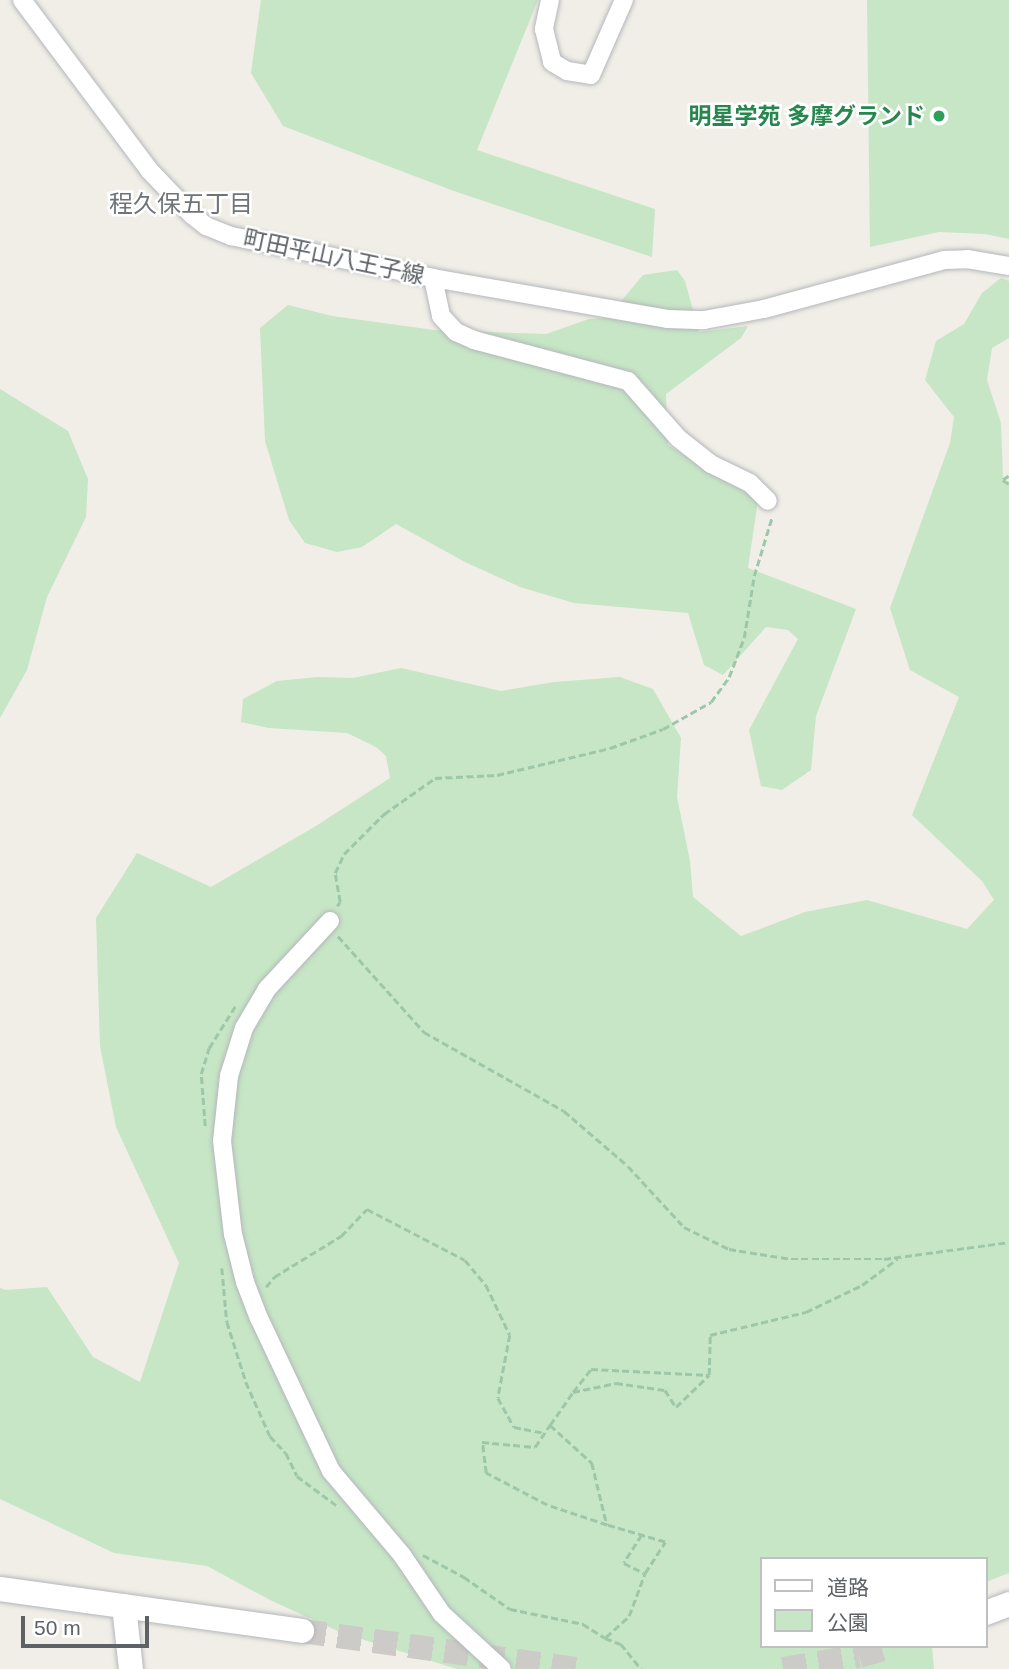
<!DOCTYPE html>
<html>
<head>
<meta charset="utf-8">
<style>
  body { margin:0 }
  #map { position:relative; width:1009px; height:1669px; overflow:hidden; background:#f0eee7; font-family:Arial,"Noto Sans JP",sans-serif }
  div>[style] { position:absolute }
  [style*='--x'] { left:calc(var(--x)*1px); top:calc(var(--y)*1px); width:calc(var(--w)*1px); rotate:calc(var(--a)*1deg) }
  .green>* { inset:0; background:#c6e6c5 }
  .secondary-tunnel>* { height:24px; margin-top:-12px; transform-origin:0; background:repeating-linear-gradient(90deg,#cccbc7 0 24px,transparent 0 36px) }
  .path>* { height:2.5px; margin-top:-1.25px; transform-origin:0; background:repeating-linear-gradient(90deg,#9ec7a9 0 7px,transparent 0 10.5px) }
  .roads { filter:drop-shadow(0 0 2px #b4b7bb) drop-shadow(0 0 2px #b4b7bb) }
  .street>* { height:18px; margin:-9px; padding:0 9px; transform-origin:9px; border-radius:9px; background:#fff }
  .secondary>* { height:24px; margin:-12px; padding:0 12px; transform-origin:12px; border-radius:12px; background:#fff }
  .dots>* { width:19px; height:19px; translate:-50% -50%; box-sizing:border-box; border:4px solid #fff; border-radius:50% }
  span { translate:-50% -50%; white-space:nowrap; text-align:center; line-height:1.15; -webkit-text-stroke:5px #fff; paint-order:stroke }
  .leisure-label { font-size:23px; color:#27864d; font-weight:700 }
  .right { translate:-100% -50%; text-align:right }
  .street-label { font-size:23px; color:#5e6266 }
  .neighbourhood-label { font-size:24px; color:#6f7478 }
  .legend { position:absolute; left:760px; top:1557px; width:228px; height:91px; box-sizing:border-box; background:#fff; border:2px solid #bfc0c2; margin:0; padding:9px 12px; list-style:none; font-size:21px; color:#5e6266 }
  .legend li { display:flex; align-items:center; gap:14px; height:35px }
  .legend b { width:35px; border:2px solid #bfc0c2 }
  .scale { position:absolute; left:21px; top:1616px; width:128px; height:32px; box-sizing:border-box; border:4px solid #5e6266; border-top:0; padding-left:9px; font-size:21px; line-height:24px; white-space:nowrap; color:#5e6266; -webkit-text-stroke:5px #fff; paint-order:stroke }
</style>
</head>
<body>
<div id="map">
  <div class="green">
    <div style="clip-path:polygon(261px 0,538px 0,477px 150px,655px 209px,652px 257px,451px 190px,283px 126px,251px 73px)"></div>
    <div style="clip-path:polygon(867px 0,1009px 0,1009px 239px,985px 234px,939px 232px,870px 247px)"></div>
    <div style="clip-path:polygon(677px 270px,685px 281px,699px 332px,748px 326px,741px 338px,666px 394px,668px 445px,758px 500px,748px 568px,856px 609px,816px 716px,811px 770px,782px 790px,761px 786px,749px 730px,798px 639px,788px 630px,766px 627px,723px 675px,704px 665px,688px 613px,574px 603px,520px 587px,465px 562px,396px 524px,362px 547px,337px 552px,305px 543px,289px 520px,265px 441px,260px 328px,288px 305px,332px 316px,434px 330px,546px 334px,589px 319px,607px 318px,643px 275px)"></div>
    <div style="clip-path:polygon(1001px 278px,1009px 281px,1009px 338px,992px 348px,987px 380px,1001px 423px,1003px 479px,1009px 482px,1009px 1573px,986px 1582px,986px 1559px,762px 1559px,762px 1646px,932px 1646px,934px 1669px,457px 1669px,342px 1633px,270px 1600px,207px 1566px,114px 1553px,0 1499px,0 1288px,6px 1290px,47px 1287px,93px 1357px,140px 1382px,179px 1263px,116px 1127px,100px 1046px,96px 918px,137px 853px,211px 887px,316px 826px,390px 778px,386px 756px,376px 747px,347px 733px,269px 728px,241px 722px,243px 699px,277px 681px,317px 677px,353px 678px,401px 668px,501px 691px,554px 682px,620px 677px,653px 689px,681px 738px,677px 797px,690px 861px,693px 897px,741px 936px,805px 912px,867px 900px,967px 929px,994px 900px,982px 881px,912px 815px,959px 697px,910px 670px,890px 608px,950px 443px,954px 417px,925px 380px,936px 341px,964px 324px,982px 293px)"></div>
    <div style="clip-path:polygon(0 389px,68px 431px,88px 479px,86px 517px,47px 597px,27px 670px,0 718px)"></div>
  </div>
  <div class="secondary-tunnel">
    <div style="--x:302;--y:1631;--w:278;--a:7.9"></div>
    <div style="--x:783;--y:1669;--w:77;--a:-9.7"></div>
    <div style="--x:859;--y:1656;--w:36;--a:-16"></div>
  </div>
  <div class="path">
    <div style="--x:1009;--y:476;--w:7;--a:146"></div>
    <div style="--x:1003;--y:480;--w:7;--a:34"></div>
    <div style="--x:337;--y:906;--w:5;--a:-53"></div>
    <div style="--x:340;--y:902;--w:29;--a:-100"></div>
    <div style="--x:335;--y:873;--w:21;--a:-65"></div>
    <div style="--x:344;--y:854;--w:57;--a:-45"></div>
    <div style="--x:384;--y:814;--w:62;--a:-35.2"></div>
    <div style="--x:435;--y:778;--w:62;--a:-2.8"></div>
    <div style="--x:497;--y:775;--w:116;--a:-13.4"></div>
    <div style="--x:610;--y:748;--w:56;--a:-19.7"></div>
    <div style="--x:663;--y:729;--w:55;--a:-29.4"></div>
    <div style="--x:711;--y:702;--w:31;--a:-54"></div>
    <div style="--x:729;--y:677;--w:42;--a:-69"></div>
    <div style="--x:744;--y:638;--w:63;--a:-80.8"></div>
    <div style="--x:754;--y:576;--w:62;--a:-73"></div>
    <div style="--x:338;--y:936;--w:129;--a:48.1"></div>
    <div style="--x:424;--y:1032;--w:161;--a:29.4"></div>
    <div style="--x:564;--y:1111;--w:84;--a:40.7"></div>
    <div style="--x:628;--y:1166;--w:83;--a:47.4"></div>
    <div style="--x:684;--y:1227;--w:50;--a:26.1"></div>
    <div style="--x:729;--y:1249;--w:63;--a:9.2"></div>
    <div style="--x:791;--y:1259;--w:93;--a:0"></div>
    <div style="--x:884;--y:1259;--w:126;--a:-7.7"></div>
    <div style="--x:205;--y:1126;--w:52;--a:-94.4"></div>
    <div style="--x:201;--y:1074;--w:27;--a:-73"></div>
    <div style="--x:209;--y:1048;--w:51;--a:-57.9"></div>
    <div style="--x:222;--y:1268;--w:54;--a:84.7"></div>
    <div style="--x:227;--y:1322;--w:63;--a:72.4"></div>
    <div style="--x:246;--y:1382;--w:59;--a:66"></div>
    <div style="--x:270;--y:1436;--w:23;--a:47"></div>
    <div style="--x:286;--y:1453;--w:25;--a:64"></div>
    <div style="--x:297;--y:1476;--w:49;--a:36.6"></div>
    <div style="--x:266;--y:1287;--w:13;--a:-51"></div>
    <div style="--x:274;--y:1277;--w:79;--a:-31.5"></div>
    <div style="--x:341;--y:1236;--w:37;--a:-46"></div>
    <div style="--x:367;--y:1209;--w:110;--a:27.5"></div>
    <div style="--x:465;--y:1260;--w:33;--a:50"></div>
    <div style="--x:486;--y:1285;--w:55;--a:64.4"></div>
    <div style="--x:510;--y:1335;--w:64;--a:100.8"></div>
    <div style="--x:498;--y:1398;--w:33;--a:61"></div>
    <div style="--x:514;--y:1427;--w:32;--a:11"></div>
    <div style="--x:573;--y:1392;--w:29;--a:-52"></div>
    <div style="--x:591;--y:1369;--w:118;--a:2.9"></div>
    <div style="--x:550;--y:1425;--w:40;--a:-55.1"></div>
    <div style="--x:573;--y:1392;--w:44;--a:-11.8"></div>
    <div style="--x:616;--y:1383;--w:49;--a:8.1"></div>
    <div style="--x:665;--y:1390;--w:20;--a:57"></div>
    <div style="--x:676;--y:1407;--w:46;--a:-44.1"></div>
    <div style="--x:709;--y:1375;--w:40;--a:-88.6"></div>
    <div style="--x:710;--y:1335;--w:99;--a:-13.5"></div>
    <div style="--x:806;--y:1312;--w:62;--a:-25.7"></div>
    <div style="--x:862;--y:1285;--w:44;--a:-36.6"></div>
    <div style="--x:642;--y:1535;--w:33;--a:123"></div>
    <div style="--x:624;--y:1563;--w:22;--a:27"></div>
    <div style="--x:423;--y:1555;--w:47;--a:28.2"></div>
    <div style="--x:464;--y:1577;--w:56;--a:34.8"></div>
    <div style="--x:510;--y:1609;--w:75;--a:11.6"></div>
    <div style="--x:583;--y:1624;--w:26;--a:32"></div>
    <div style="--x:605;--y:1638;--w:17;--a:21"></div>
    <div style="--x:621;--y:1644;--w:32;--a:51"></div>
    <div style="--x:606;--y:1637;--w:31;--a:-42"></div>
    <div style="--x:629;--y:1616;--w:46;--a:-69.6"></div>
    <div style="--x:645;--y:1573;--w:37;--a:-57"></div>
    <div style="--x:665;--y:1542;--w:60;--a:-163.7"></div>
    <div style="--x:607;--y:1525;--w:63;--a:-161.6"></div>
    <div style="--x:547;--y:1505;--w:69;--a:-152.3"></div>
    <div style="--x:486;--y:1473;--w:31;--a:-97"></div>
    <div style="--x:482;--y:1442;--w:53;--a:5.4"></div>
    <div style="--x:535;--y:1447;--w:27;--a:-56"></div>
    <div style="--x:550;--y:1425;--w:57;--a:42.1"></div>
    <div style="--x:592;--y:1463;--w:64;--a:76.4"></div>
  </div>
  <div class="roads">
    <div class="street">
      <div style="--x:22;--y:0;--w:212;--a:53.2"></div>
      <div style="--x:149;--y:170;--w:62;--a:46.3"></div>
      <div style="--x:192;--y:215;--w:18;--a:38"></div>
      <div style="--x:206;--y:226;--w:27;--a:22"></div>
      <div style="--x:231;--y:236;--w:206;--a:11.7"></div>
      <div style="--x:433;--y:278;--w:239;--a:9.9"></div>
      <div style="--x:668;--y:319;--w:36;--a:2"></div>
      <div style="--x:704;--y:320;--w:61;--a:-10.4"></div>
      <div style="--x:764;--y:309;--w:187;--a:-15.2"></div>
      <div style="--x:944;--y:260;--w:23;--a:-2"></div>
      <div style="--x:967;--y:259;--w:43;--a:9.5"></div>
      <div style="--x:550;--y:0;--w:30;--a:102"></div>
      <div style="--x:544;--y:29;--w:34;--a:76"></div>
      <div style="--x:552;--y:62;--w:17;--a:31"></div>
      <div style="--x:567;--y:71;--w:24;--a:9"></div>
      <div style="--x:591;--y:75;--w:82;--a:-66.3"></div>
      <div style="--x:433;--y:278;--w:39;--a:78"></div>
      <div style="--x:441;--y:316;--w:22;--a:47"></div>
      <div style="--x:456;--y:332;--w:20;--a:24"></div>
      <div style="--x:474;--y:340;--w:159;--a:14.9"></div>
      <div style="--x:628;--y:381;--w:76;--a:48.7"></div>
      <div style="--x:678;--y:438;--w:42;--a:38.2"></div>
      <div style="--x:711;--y:464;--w:43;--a:26"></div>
      <div style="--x:750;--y:483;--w:25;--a:45"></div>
      <div style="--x:330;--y:921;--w:93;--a:132.8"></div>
      <div style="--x:267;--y:989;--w:45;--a:120.5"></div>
      <div style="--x:244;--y:1028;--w:50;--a:107.4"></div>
      <div style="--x:229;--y:1076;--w:65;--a:96.1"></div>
      <div style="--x:222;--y:1141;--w:94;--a:83.3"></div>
      <div style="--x:233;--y:1234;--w:49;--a:76"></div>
      <div style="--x:245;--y:1282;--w:39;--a:69"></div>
      <div style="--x:259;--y:1318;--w:169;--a:64.8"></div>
      <div style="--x:331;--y:1471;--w:110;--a:49.8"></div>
      <div style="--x:402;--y:1555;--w:71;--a:55.9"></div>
      <div style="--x:442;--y:1614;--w:81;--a:42.5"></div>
    </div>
    <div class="secondary">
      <div style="--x:0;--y:1589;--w:305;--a:7.9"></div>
      <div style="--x:124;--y:1606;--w:63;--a:83.7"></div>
      <div style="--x:986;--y:1613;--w:25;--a:-21"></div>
    </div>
  </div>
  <div class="dots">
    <div style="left:939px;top:116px;background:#2e9e5b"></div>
  </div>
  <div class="leisure-label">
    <span class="right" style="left:925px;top:116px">明星学苑 多摩グランド</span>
  </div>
  <div class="street-label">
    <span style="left:334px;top:257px;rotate:12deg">町田平山八王子線</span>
  </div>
  <div class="neighbourhood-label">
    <span style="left:181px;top:204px">程久保五丁目</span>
  </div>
  <ul class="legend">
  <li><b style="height:9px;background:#fff"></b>道路</li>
  <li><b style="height:19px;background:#c6e6c5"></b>公園</li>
  </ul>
  <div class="scale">50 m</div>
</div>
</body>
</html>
